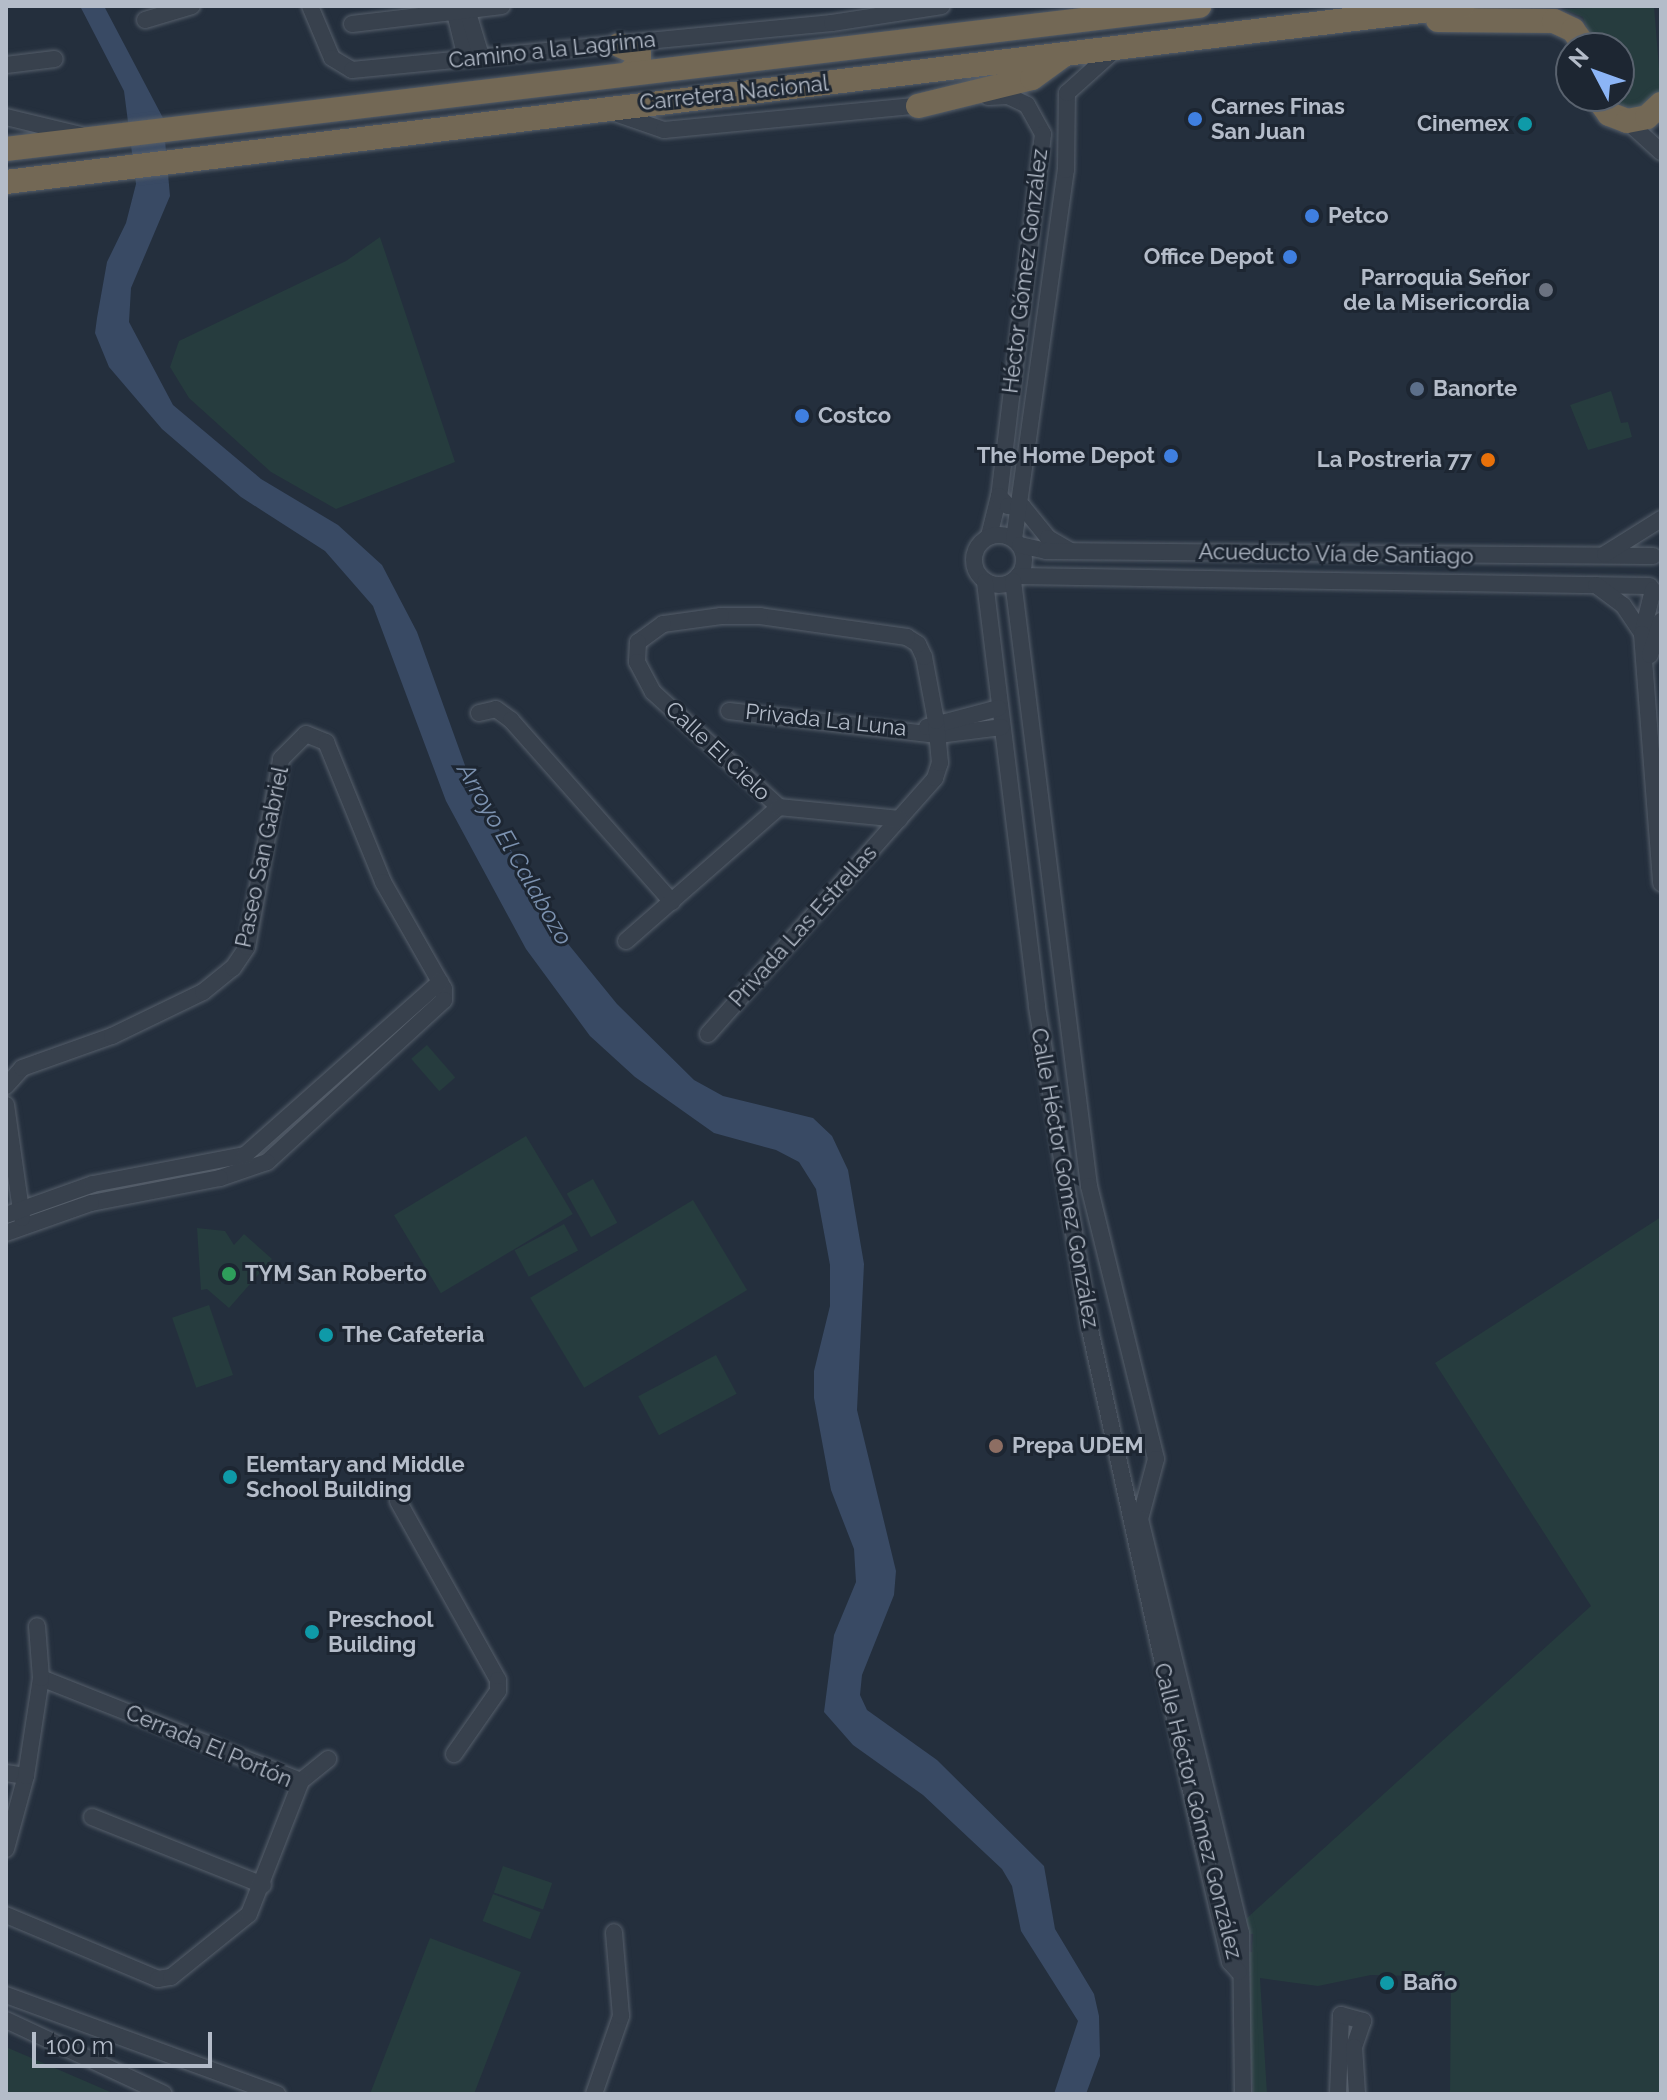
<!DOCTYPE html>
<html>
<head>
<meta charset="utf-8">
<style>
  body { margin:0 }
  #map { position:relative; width:1667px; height:2100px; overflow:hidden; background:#242f3d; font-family:Raleway,sans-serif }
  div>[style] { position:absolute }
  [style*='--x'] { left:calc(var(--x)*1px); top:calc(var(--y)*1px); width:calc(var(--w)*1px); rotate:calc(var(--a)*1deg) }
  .green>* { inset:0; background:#263c3e; transform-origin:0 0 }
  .water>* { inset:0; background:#394a64 }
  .roads { filter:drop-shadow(0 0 2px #565f6b) drop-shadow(0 0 2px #565f6b) }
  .minor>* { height:16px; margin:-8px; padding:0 8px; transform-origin:8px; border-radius:8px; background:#38414d }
  .minor>.ring { margin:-8px; padding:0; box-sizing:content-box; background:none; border:16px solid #38414d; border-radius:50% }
  .highway>* { height:24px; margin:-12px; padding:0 12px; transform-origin:12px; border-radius:12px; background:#736855 }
  .dots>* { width:22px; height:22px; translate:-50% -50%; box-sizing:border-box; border:4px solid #1d2632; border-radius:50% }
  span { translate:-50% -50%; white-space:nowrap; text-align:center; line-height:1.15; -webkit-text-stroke:6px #1d2632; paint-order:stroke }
  .street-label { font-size:22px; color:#b4bcc9 }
  .poi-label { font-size:22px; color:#b4bcc9; font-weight:700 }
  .left { translate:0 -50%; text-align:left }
  .right { translate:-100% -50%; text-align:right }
  .water-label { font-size:24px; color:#7c92b0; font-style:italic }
  .frame { position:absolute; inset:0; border:8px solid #b4bcc9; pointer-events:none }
  .north { position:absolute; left:1555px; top:32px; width:80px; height:80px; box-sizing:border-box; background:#1d2632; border:2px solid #59626e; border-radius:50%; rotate:311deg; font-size:22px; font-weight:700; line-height:32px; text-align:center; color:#b4bcc9 }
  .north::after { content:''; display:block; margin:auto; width:28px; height:36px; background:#8cb5f6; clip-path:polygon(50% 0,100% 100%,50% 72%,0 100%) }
  .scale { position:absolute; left:32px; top:2032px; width:180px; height:36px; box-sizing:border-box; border:4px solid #b4bcc9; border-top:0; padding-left:10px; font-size:24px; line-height:28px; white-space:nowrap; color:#b4bcc9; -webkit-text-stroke:6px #1d2632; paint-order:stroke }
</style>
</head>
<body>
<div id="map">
  <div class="green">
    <div style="clip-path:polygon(1654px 6px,1661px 93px,1654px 104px,1629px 110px,1606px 96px,1619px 96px,1619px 48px,1594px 48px,1583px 17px,1563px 9px)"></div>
    <div style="clip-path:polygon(380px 237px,455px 462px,336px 509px,271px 472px,189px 398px,170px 367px,179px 341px,346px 261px)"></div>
    <div style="clip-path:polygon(1611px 391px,1621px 423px,1628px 422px,1632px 437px,1588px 450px,1570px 405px)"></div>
    <div style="left:427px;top:1045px;width:43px;height:21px;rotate:49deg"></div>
    <div style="left:526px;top:1136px;width:91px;height:154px;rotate:59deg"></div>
    <div style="left:593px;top:1179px;width:50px;height:30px;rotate:61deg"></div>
    <div style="left:693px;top:1200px;width:105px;height:190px;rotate:59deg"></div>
    <div style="clip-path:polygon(1661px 1217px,1661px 2094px,1450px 2094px,1451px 1977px,1371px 1975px,1318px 1986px,1260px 1978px,1267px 2094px,1253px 2094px,1245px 1952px,1252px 1952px,1253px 1934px,1245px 1934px,1247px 1918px,1591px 1606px,1435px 1363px)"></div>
    <div style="left:564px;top:1224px;width:30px;height:56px;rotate:62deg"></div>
    <div style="clip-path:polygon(197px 1228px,225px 1231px,234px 1245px,244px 1234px,272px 1259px,229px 1308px,207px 1289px,201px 1290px)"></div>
    <div style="left:209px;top:1305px;width:74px;height:39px;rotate:71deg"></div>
    <div style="left:716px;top:1355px;width:44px;height:88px;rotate:62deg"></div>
    <div style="left:503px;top:1866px;width:52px;height:28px;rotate:19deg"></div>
    <div style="left:493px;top:1894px;width:51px;height:29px;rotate:21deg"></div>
    <div style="clip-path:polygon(430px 1938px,521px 1972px,474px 2094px,370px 2094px)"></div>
    <div style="clip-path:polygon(6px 2047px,115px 2094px,6px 2094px)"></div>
  </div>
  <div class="water">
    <div style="clip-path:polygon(80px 6px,104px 6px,163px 118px,170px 196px,131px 288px,129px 322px,173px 405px,261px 479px,338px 525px,382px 565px,417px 632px,471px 782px,560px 934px,617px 1004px,694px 1080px,723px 1096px,813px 1118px,832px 1136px,848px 1170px,864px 1264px,857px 1410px,896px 1571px,894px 1595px,862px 1675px,860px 1695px,867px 1710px,937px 1760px,1044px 1866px,1055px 1929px,1094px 1994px,1099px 2016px,1100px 2056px,1086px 2094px,1054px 2094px,1078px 2021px,1021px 1931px,1012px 1886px,1002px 1869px,923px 1795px,853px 1745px,824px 1712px,834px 1635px,856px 1582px,854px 1549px,831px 1490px,814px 1398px,814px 1371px,830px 1306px,830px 1265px,816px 1189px,799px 1162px,776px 1150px,714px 1133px,635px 1077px,590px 1036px,526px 949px,446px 801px,373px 606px,325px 551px,241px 497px,162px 429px,109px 367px,95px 333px,97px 318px,107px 262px,126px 223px,136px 184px,124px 91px)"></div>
  </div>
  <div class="roads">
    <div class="minor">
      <div style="--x:310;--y:6;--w:56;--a:67.1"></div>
      <div style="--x:332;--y:58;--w:23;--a:31"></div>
      <div style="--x:352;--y:70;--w:482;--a:-5.6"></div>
      <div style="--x:832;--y:23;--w:111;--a:-8.8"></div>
      <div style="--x:459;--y:6;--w:8;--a:120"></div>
      <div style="--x:455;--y:13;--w:46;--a:76.3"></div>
      <div style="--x:466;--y:6;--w:52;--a:73.3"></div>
      <div style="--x:145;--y:20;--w:49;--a:-16.6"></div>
      <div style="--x:352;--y:24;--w:151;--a:-6.8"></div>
      <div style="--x:6;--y:65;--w:49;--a:-7"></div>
      <div style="--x:988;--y:97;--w:20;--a:-3"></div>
      <div style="--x:1008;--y:96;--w:21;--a:25"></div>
      <div style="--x:1027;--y:105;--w:33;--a:61"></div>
      <div style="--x:1043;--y:134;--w:365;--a:96.9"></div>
      <div style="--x:999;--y:496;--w:41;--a:104"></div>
      <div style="--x:609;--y:111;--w:58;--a:19.1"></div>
      <div style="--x:664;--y:130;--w:262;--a:-5.5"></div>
      <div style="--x:6;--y:117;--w:77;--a:13.5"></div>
      <div style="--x:1627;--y:121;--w:46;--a:42.4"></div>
      <div style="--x:999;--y:496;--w:13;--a:48"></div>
      <div style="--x:1008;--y:506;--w:15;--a:4"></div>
      <div style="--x:1023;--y:507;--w:40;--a:51"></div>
      <div style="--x:1048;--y:538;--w:24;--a:30"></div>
      <div class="ring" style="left:974px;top:535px;width:34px;height:34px"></div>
      <div style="--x:1014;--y:539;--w:373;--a:-82"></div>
      <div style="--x:1066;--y:170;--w:77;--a:-89.3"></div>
      <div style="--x:1067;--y:93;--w:64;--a:-41.9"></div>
      <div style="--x:1020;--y:545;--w:27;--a:13"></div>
      <div style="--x:1046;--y:551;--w:607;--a:0.47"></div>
      <div style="--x:1605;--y:554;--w:66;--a:-32"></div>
      <div style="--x:1018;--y:576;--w:632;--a:0.91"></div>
      <div style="--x:1013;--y:581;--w:610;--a:82.84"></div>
      <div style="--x:1089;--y:1186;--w:281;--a:76.2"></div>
      <div style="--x:1156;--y:1459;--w:62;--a:104.9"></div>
      <div style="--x:1140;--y:1519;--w:426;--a:76.3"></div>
      <div style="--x:1241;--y:1933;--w:161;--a:89.3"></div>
      <div style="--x:985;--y:582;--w:428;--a:83"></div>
      <div style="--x:1037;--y:1007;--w:322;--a:80.7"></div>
      <div style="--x:1089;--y:1325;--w:533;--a:77.66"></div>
      <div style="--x:1203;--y:1846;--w:119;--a:76.9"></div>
      <div style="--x:1230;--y:1962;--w:13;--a:48"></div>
      <div style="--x:1596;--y:585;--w:34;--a:37"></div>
      <div style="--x:1623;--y:605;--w:32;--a:56"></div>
      <div style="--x:1653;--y:590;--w:45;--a:104"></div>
      <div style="--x:1642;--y:634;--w:250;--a:85.6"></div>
      <div style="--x:1650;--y:655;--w:36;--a:-72"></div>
      <div style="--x:729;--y:711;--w:210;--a:6.6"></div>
      <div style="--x:938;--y:735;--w:64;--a:-7.1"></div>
      <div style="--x:479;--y:713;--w:17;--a:-13"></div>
      <div style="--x:496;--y:709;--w:19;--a:36"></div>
      <div style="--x:511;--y:720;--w:243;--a:48.5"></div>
      <div style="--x:927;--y:727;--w:74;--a:-14.8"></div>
      <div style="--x:626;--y:941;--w:203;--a:-41.2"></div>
      <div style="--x:708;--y:1034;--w:342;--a:-48.4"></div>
      <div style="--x:935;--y:778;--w:16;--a:-72"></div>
      <div style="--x:940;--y:763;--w:42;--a:-95.4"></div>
      <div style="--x:936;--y:721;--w:65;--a:-100.6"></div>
      <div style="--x:924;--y:657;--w:14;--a:-115"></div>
      <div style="--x:918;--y:644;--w:13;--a:-148"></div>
      <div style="--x:907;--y:637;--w:148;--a:-171.9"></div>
      <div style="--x:760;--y:616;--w:39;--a:180"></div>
      <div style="--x:721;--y:616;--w:59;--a:172.1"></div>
      <div style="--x:663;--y:624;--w:31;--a:144"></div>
      <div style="--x:638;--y:642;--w:20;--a:93"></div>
      <div style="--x:637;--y:662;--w:34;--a:62"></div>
      <div style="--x:653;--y:692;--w:171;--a:42.4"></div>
      <div style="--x:779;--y:807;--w:121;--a:5.7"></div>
      <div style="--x:6;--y:1086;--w:24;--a:-48"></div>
      <div style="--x:22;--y:1068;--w:96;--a:-19.6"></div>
      <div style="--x:112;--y:1036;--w:101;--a:-25.8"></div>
      <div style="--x:203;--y:992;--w:38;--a:-39"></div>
      <div style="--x:233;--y:968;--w:25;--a:-56"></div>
      <div style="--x:247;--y:947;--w:191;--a:-79.7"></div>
      <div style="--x:281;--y:759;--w:35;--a:-45"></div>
      <div style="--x:306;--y:734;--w:22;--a:22"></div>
      <div style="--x:326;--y:742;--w:151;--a:67.8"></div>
      <div style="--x:383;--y:882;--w:123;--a:60.3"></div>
      <div style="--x:444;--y:989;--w:11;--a:90"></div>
      <div style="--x:444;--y:1000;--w:240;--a:137.5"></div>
      <div style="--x:267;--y:1162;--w:50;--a:161.2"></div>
      <div style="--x:220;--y:1178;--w:131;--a:169"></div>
      <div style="--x:91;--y:1203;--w:90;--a:160.6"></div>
      <div style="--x:6;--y:1105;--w:114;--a:81.9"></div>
      <div style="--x:6;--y:1215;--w:92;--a:-19.6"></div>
      <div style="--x:93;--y:1184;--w:155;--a:-10.8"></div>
      <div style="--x:245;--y:1155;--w:261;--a:-41.6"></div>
      <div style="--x:398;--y:1501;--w:205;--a:60.8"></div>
      <div style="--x:498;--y:1680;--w:11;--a:90"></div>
      <div style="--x:498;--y:1691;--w:77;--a:124.9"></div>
      <div style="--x:41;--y:1678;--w:280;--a:21.6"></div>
      <div style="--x:6;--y:1773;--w:20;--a:9"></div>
      <div style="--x:301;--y:1781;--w:35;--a:-39"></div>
      <div style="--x:92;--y:1817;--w:184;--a:21.7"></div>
      <div style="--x:6;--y:1849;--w:76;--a:-74.7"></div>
      <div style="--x:26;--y:1776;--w:99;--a:-81.3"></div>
      <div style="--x:41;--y:1678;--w:52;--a:-94.4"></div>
      <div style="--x:6;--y:1915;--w:165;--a:22.8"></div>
      <div style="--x:158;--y:1979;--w:13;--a:-9"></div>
      <div style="--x:171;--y:1977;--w:100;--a:-38.9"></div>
      <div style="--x:249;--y:1914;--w:143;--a:-68.6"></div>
      <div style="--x:6;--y:1995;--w:289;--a:20.1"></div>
      <div style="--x:6;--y:2020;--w:174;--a:25.1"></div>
      <div style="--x:594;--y:2094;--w:83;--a:-70.9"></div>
      <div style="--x:621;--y:2016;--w:84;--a:-94.8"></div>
      <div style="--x:1338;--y:2094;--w:79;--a:-87.8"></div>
      <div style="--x:1341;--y:2015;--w:23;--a:15"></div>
      <div style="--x:1363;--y:2021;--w:28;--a:109"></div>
      <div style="--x:1354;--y:2047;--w:47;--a:86.3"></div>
    </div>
    <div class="highway">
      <div style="--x:1438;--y:20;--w:116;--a:0.5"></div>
      <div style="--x:1554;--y:21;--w:21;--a:25"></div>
      <div style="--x:1573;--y:30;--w:22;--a:54"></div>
      <div style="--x:619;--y:45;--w:22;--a:24"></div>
      <div style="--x:639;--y:54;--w:10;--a:90"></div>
      <div style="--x:639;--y:64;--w:11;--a:139"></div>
      <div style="--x:1596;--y:96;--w:22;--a:54"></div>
      <div style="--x:1609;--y:114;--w:19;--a:21"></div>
      <div style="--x:1627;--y:121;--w:20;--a:-11"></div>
      <div style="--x:1647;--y:117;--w:19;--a:-43"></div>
      <div style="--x:918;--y:106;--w:117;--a:-13.8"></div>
      <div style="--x:1032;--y:78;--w:37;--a:-36"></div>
      <div style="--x:6;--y:149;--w:1202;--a:-6.84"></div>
      <div style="--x:6;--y:182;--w:1467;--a:-6.89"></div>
    </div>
  </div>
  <div class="dots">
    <div style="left:1195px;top:119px;background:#3f7fe0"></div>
    <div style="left:1525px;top:124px;background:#0f9aa8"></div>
    <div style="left:1312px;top:216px;background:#3f7fe0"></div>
    <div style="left:1290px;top:257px;background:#3f7fe0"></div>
    <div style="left:1546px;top:290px;background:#6b7280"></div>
    <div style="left:1417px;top:389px;background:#5c6f8a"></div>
    <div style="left:802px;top:416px;background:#3f7fe0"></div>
    <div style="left:1171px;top:456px;background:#3f7fe0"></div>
    <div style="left:1488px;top:460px;background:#e8710a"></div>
    <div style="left:229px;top:1274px;background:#2e9e5b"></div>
    <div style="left:326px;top:1335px;background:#0f9aa8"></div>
    <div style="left:996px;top:1446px;background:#8d6e63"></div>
    <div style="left:230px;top:1477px;background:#0f9aa8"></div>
    <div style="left:312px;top:1632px;background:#0f9aa8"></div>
    <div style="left:1387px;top:1983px;background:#0f9aa8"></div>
  </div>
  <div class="street-label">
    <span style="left:552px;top:50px;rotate:-6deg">Camino a la Lagrima</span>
    <span style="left:734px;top:93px;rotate:-6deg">Carretera Nacional</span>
    <span style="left:1025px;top:271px;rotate:-83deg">Héctor Gómez González</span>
    <span style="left:1336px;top:554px;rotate:1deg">Acueducto Vía de Santiago</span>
    <span style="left:826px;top:720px;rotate:6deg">Privada La Luna</span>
    <span style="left:718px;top:751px;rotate:43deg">Calle El Cielo</span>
    <span style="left:262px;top:857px;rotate:-78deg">Paseo San Gabriel</span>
    <span style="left:803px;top:926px;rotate:-48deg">Privada Las Estrellas</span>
    <span style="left:1065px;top:1178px;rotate:80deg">Calle Héctor Gómez González</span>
    <span style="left:209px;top:1746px;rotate:23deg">Cerrada El Portón</span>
    <span style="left:1198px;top:1811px;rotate:76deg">Calle Héctor Gómez González</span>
  </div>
  <div class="poi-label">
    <span class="left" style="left:1211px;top:119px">Carnes Finas<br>San Juan</span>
    <span class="right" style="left:1509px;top:124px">Cinemex</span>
    <span class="left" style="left:1328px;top:216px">Petco</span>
    <span class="right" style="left:1274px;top:257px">Office Depot</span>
    <span class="right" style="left:1530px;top:290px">Parroquia Señor<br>de la Misericordia</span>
    <span class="left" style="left:1433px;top:389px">Banorte</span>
    <span class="left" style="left:818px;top:416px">Costco</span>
    <span class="right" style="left:1155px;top:456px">The Home Depot</span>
    <span class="right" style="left:1472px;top:460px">La Postreria 77</span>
    <span class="left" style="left:245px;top:1274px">TYM San Roberto</span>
    <span class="left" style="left:342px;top:1335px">The Cafeteria</span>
    <span class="left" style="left:1012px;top:1446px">Prepa UDEM</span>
    <span class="left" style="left:246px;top:1477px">Elemtary and Middle<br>School Building</span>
    <span class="left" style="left:328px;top:1632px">Preschool<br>Building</span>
    <span class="left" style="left:1403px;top:1983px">Baño</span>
  </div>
  <div class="water-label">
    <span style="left:515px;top:854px;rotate:60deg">Arroyo El Calabozo</span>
  </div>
  <div class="frame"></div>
  <div class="north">N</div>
  <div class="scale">100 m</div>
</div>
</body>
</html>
